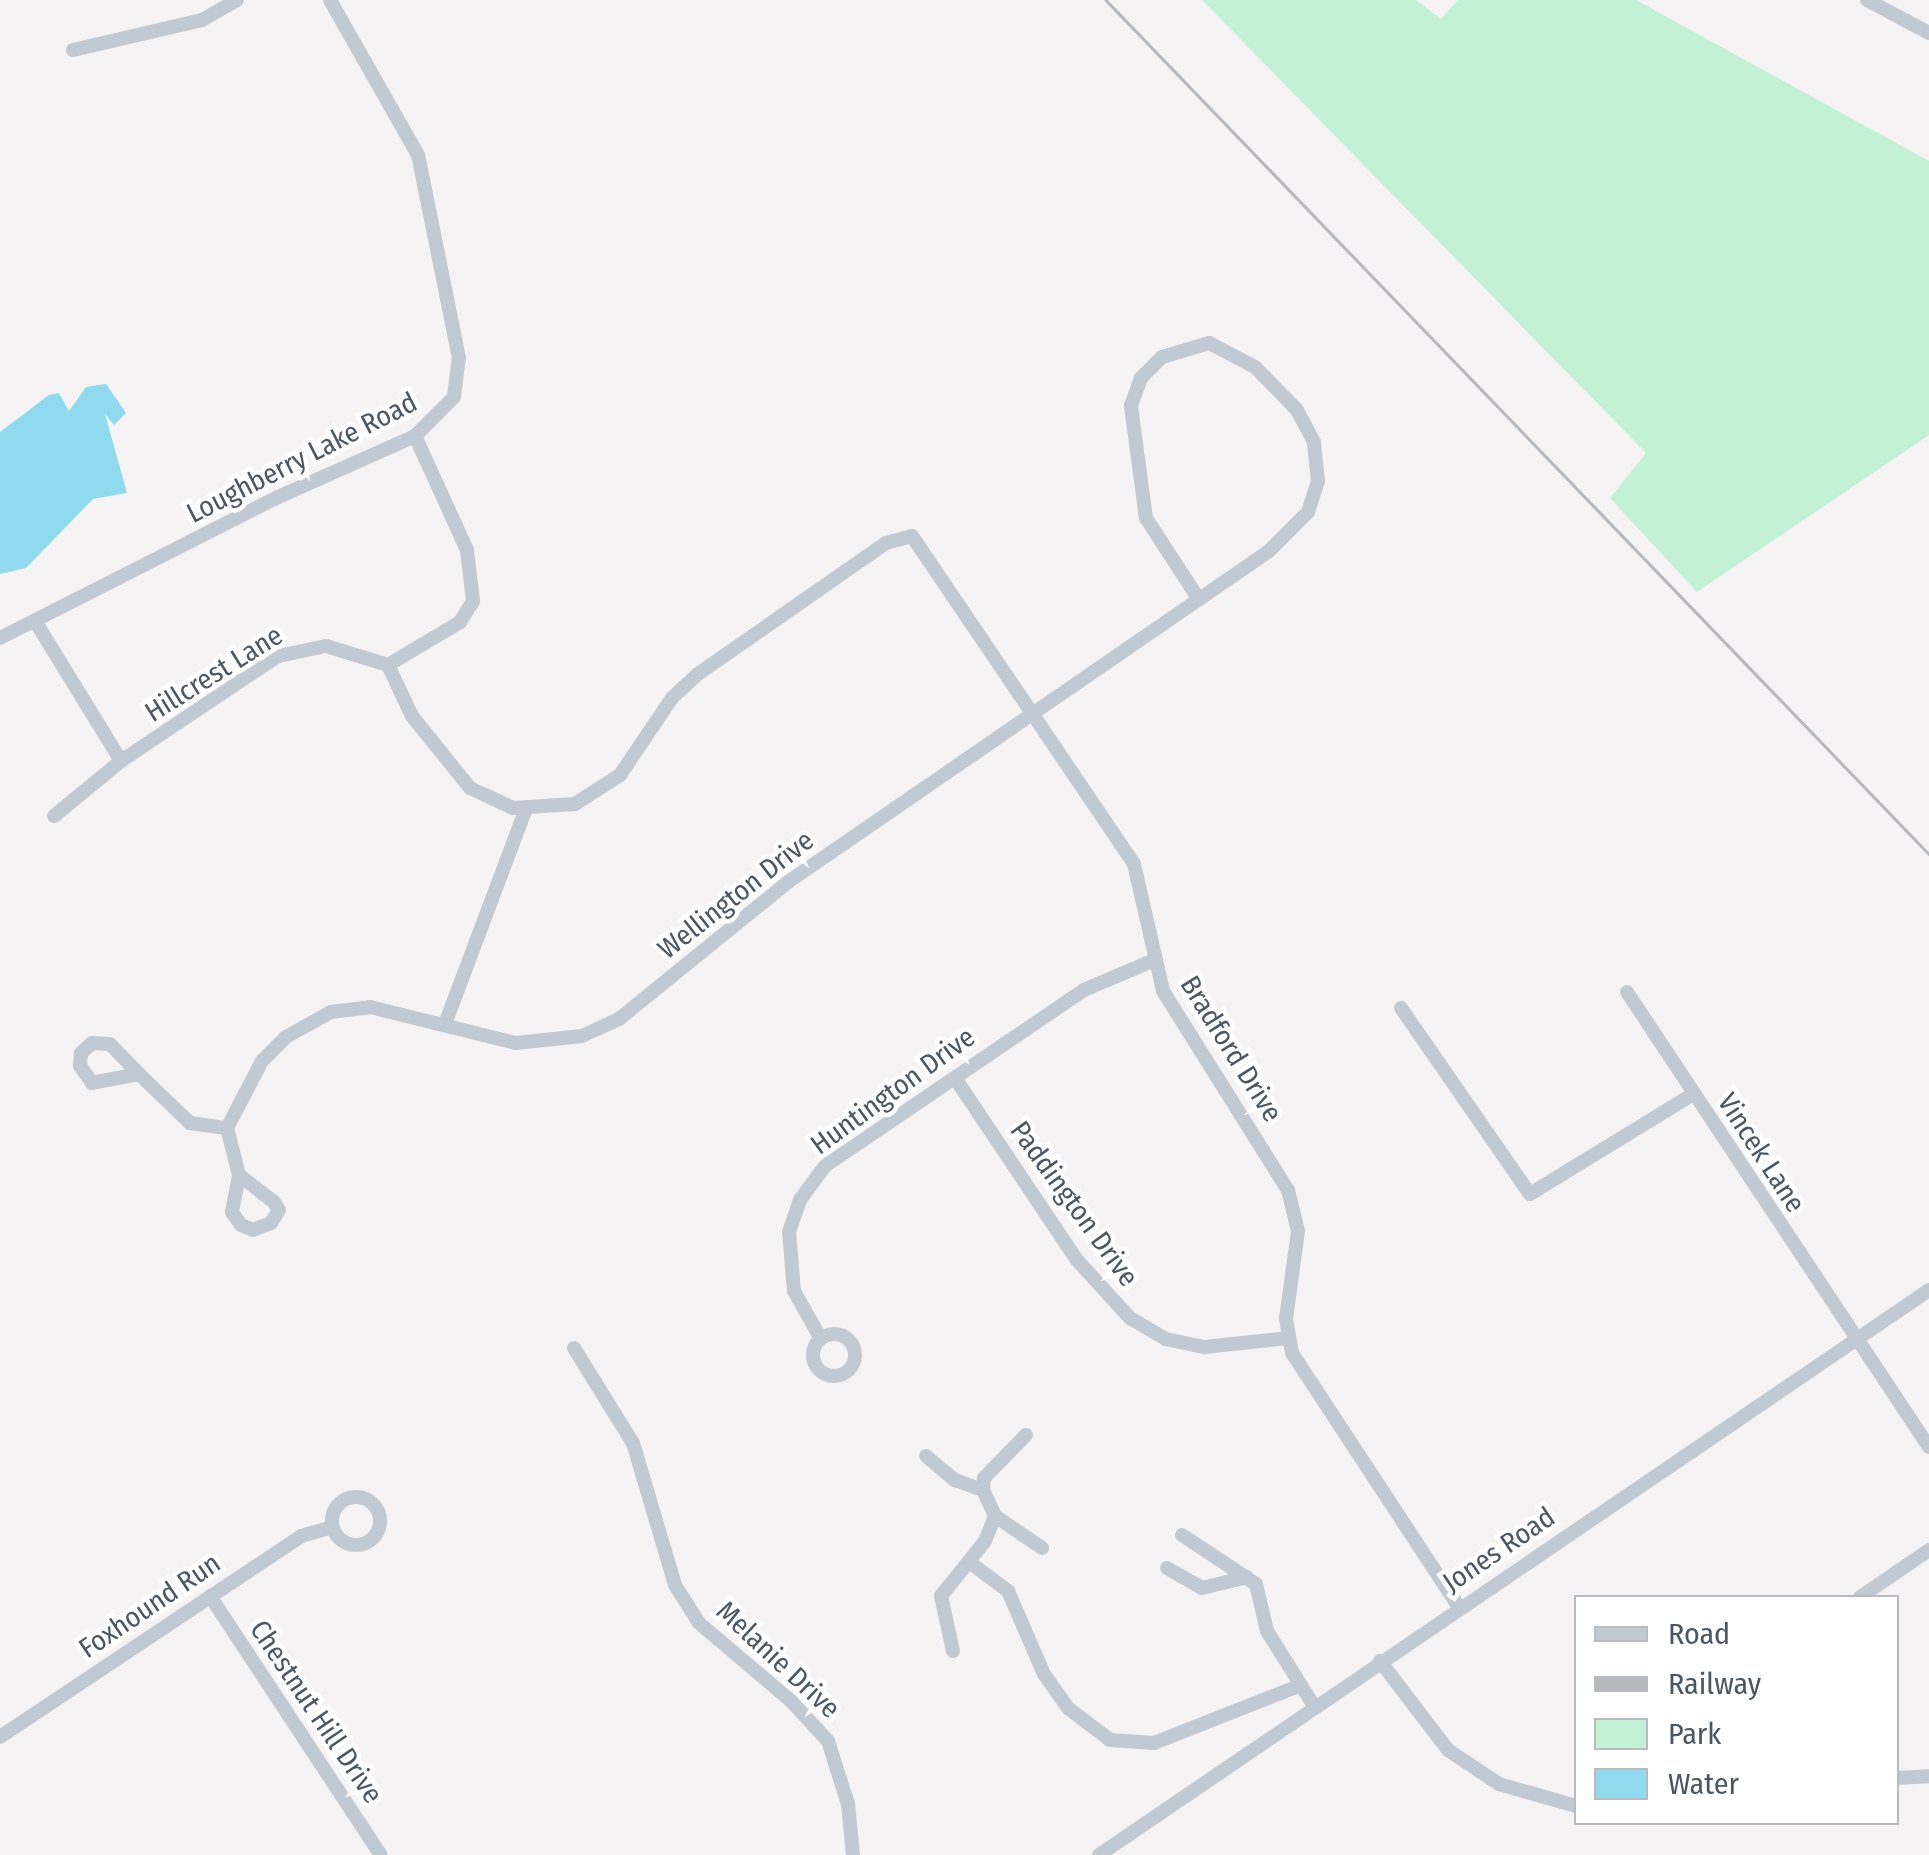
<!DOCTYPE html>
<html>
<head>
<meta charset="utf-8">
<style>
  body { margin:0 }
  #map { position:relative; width:1929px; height:1855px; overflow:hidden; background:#f5f3f3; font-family:"Fira Sans Condensed",sans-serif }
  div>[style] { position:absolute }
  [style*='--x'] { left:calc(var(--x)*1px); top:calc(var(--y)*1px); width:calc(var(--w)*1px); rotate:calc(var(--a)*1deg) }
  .green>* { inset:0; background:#c3f1d5 }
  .water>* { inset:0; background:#90daee }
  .minor>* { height:14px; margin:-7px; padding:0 7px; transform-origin:7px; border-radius:7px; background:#c1cad2 }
  .minor>.ring { margin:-7px; padding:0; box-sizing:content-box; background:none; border:14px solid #c1cad2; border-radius:50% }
  .rail>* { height:2.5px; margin:-1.25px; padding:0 1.25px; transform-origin:1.25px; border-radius:1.25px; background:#b5b8bd }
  span { translate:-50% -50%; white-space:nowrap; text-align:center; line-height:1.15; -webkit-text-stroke:9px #fff; paint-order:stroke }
  .street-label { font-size:28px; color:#4a5661 }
  .legend { position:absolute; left:1574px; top:1595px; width:325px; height:230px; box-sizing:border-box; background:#fff; border:2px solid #b7bbc0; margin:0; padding:12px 18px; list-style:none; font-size:30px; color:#4a5661 }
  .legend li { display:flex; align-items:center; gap:20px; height:50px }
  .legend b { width:50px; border:2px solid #b7bbc0 }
</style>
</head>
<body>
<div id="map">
  <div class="green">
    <div style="clip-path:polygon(1202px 0,1416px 0,1441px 19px,1458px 0,1636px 0,1929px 161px,1929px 435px,1697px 592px,1610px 498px,1646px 453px)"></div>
  </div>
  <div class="water">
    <div style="clip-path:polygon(106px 384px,126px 413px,114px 425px,105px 414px,127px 493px,93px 499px,26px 568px,0 574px,0 432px,49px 395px,59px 393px,69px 411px,86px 387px)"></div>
  </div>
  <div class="minor">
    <div style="--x:1867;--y:0;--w:70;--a:28"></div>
    <div style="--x:73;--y:50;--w:132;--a:-13.1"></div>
    <div style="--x:202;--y:20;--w:40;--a:-29.7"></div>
    <div style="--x:35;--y:621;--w:164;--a:58.4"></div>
    <div style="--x:0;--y:638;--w:309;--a:-26.9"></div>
    <div style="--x:276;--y:498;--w:152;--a:-24"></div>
    <div style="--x:415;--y:436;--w:55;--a:-45"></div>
    <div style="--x:454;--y:397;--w:39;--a:-83"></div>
    <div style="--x:459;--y:358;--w:207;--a:-101.4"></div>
    <div style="--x:418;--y:155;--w:178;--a:-119.6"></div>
    <div style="--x:388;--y:665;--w:84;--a:-30.8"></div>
    <div style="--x:460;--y:622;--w:25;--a:-58"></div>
    <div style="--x:473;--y:601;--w:51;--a:-96.7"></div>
    <div style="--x:467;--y:550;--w:125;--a:-114.5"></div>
    <div style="--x:54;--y:816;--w:87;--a:-39.4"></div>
    <div style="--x:121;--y:761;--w:189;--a:-33.8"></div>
    <div style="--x:278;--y:656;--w:49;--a:-11.8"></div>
    <div style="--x:326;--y:646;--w:65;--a:17"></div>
    <div style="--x:388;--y:665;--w:56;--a:64.8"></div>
    <div style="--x:412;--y:716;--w:92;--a:51.1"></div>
    <div style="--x:470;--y:788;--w:47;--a:24.9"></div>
    <div style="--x:513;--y:808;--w:62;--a:-3.7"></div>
    <div style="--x:575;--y:804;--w:54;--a:-32.8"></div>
    <div style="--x:620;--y:775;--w:93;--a:-56"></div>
    <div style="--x:672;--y:698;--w:35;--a:-43"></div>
    <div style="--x:698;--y:674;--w:229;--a:-34.9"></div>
    <div style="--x:886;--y:543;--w:27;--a:-15"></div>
    <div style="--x:912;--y:536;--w:396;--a:55.9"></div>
    <div style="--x:1134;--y:864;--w:130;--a:77.1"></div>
    <div style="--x:1163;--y:991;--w:235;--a:57.9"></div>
    <div style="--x:1288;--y:1190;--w:42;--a:76.3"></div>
    <div style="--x:1298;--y:1231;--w:89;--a:97.8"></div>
    <div style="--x:1286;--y:1319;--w:35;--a:80"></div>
    <div style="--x:1292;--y:1353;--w:304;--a:56.7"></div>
    <div style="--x:1627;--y:992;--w:546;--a:56.43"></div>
    <div style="--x:1401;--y:1008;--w:226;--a:55.3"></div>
    <div style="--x:1530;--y:1194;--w:191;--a:-31.5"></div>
    <div style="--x:445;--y:1024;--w:230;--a:-69.4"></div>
    <div style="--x:92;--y:1043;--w:18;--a:3"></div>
    <div style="--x:110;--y:1044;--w:42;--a:46"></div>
    <div style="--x:139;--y:1074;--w:48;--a:169.2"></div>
    <div style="--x:92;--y:1083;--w:21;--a:-125"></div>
    <div style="--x:80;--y:1066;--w:13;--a:-86"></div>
    <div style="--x:81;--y:1053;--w:15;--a:-42"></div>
    <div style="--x:139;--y:1074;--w:71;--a:43.9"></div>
    <div style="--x:190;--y:1123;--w:37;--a:8"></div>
    <div style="--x:955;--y:1078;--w:219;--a:56.2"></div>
    <div style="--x:1077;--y:1260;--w:79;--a:47.6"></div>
    <div style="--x:1130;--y:1318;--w:42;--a:30.3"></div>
    <div style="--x:1166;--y:1339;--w:40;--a:12"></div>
    <div style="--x:1205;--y:1347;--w:83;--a:-6.2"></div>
    <div style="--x:227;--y:1128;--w:76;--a:-62.4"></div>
    <div style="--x:262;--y:1061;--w:34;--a:-45"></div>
    <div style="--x:286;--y:1037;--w:51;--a:-29.1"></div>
    <div style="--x:331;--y:1012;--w:39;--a:-7"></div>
    <div style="--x:370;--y:1007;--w:150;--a:13.9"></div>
    <div style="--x:516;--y:1043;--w:66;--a:-6.1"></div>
    <div style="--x:582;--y:1036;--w:41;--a:-24.7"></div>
    <div style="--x:619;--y:1019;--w:218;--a:-39"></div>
    <div style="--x:788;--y:882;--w:584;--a:-34.53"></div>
    <div style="--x:1269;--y:551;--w:55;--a:-45"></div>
    <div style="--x:1308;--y:512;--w:33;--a:-72"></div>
    <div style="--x:1318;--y:481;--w:39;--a:-96"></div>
    <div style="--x:1314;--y:442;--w:36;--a:-118"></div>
    <div style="--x:1297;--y:410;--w:60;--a:-134.3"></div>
    <div style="--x:1255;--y:367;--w:52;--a:-152.4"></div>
    <div style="--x:1209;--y:343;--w:49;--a:163.4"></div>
    <div style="--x:1162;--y:357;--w:30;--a:135"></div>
    <div style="--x:1141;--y:378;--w:30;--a:110"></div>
    <div style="--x:1131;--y:406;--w:113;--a:82.4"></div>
    <div style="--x:1146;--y:518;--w:95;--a:57"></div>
    <div style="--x:227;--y:1128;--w:49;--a:75.7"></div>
    <div style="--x:239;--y:1175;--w:44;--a:37.6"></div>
    <div style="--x:274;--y:1202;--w:9;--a:58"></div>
    <div style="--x:279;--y:1210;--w:15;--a:122"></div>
    <div style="--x:271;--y:1223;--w:19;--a:159"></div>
    <div style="--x:253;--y:1230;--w:13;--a:-157"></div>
    <div style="--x:241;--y:1225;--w:16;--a:-125"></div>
    <div style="--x:232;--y:1212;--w:38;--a:-79"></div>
    <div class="ring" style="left:813px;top:1334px;width:28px;height:28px"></div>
    <div style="--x:820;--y:1337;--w:53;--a:-119.5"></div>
    <div style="--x:794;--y:1291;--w:59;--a:-94.8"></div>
    <div style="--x:789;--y:1232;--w:34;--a:-71"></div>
    <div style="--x:800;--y:1200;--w:42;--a:-53.7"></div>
    <div style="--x:825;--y:1166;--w:313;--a:-34.2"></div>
    <div style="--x:1084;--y:990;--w:74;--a:-23.1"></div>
    <div style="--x:574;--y:1348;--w:112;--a:58.2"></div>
    <div style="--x:633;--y:1443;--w:148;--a:73.5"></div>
    <div style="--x:675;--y:1585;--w:45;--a:57.7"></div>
    <div style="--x:699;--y:1623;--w:121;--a:40.3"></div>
    <div style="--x:791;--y:1701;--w:54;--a:47.2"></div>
    <div style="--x:828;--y:1741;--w:66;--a:72.4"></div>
    <div style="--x:848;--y:1804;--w:51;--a:84.4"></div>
    <div style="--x:1026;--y:1435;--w:60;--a:134.3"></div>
    <div style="--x:984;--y:1478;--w:12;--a:95"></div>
    <div style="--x:983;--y:1490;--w:29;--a:65"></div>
    <div style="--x:995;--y:1516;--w:57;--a:34.2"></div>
    <div style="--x:926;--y:1456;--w:38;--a:40"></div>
    <div style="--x:955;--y:1480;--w:30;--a:20"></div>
    <div class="ring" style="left:332px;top:1497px;width:34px;height:34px"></div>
    <div style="--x:1182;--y:1535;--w:89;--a:33.5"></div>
    <div style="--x:1256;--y:1584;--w:48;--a:76.8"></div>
    <div style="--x:1267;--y:1631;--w:89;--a:57.9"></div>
    <div style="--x:969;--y:1562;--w:49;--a:36.6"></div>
    <div style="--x:1008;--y:1591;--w:90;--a:66.6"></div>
    <div style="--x:1044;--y:1674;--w:42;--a:54.8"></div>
    <div style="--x:1068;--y:1708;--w:53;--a:37.3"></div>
    <div style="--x:1110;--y:1740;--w:44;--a:3.9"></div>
    <div style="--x:1154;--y:1743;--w:158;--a:-21.5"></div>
    <div style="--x:1167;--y:1568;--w:40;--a:29.7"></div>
    <div style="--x:1202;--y:1588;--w:46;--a:-13.7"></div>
    <div style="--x:210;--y:1596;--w:310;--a:56.6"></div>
    <div style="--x:1859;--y:1598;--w:85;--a:-34.4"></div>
    <div style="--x:953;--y:1651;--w:56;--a:-102.3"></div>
    <div style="--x:941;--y:1596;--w:70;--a:-51.3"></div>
    <div style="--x:985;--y:1541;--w:27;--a:-68"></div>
    <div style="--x:1380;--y:1661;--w:112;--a:52.6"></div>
    <div style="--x:1448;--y:1750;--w:61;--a:33.7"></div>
    <div style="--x:1499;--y:1784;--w:80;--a:15.9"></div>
    <div style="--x:0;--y:1737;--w:362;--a:-33.7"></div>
    <div style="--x:301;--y:1536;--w:33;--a:-16"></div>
    <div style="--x:1896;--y:1778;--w:33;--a:-3"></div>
    <div style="--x:1099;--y:1855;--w:1004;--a:-34.24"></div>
  </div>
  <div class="rail">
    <div style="--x:1106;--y:0;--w:1186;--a:46.06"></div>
  </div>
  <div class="street-label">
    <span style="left:302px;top:458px;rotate:-27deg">Loughberry Lake Road</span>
    <span style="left:214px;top:674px;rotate:-32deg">Hillcrest Lane</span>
    <span style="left:736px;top:895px;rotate:-38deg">Wellington Drive</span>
    <span style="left:1231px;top:1049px;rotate:58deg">Bradford Drive</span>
    <span style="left:893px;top:1091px;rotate:-36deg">Huntington Drive</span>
    <span style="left:1761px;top:1153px;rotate:57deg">Vincek Lane</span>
    <span style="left:1074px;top:1204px;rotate:54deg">Paddington Drive</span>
    <span style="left:1499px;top:1550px;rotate:-34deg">Jones Road</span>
    <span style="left:150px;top:1606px;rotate:-34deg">Foxhound Run</span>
    <span style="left:778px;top:1660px;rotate:43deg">Melanie Drive</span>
    <span style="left:316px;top:1712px;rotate:56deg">Chestnut Hill Drive</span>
  </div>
  <ul class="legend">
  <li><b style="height:12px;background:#c1cad2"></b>Road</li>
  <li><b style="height:12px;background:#b5b8bd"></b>Railway</li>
  <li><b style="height:28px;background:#c3f1d5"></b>Park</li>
  <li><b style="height:28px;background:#90daee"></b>Water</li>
  </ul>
</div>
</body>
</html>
